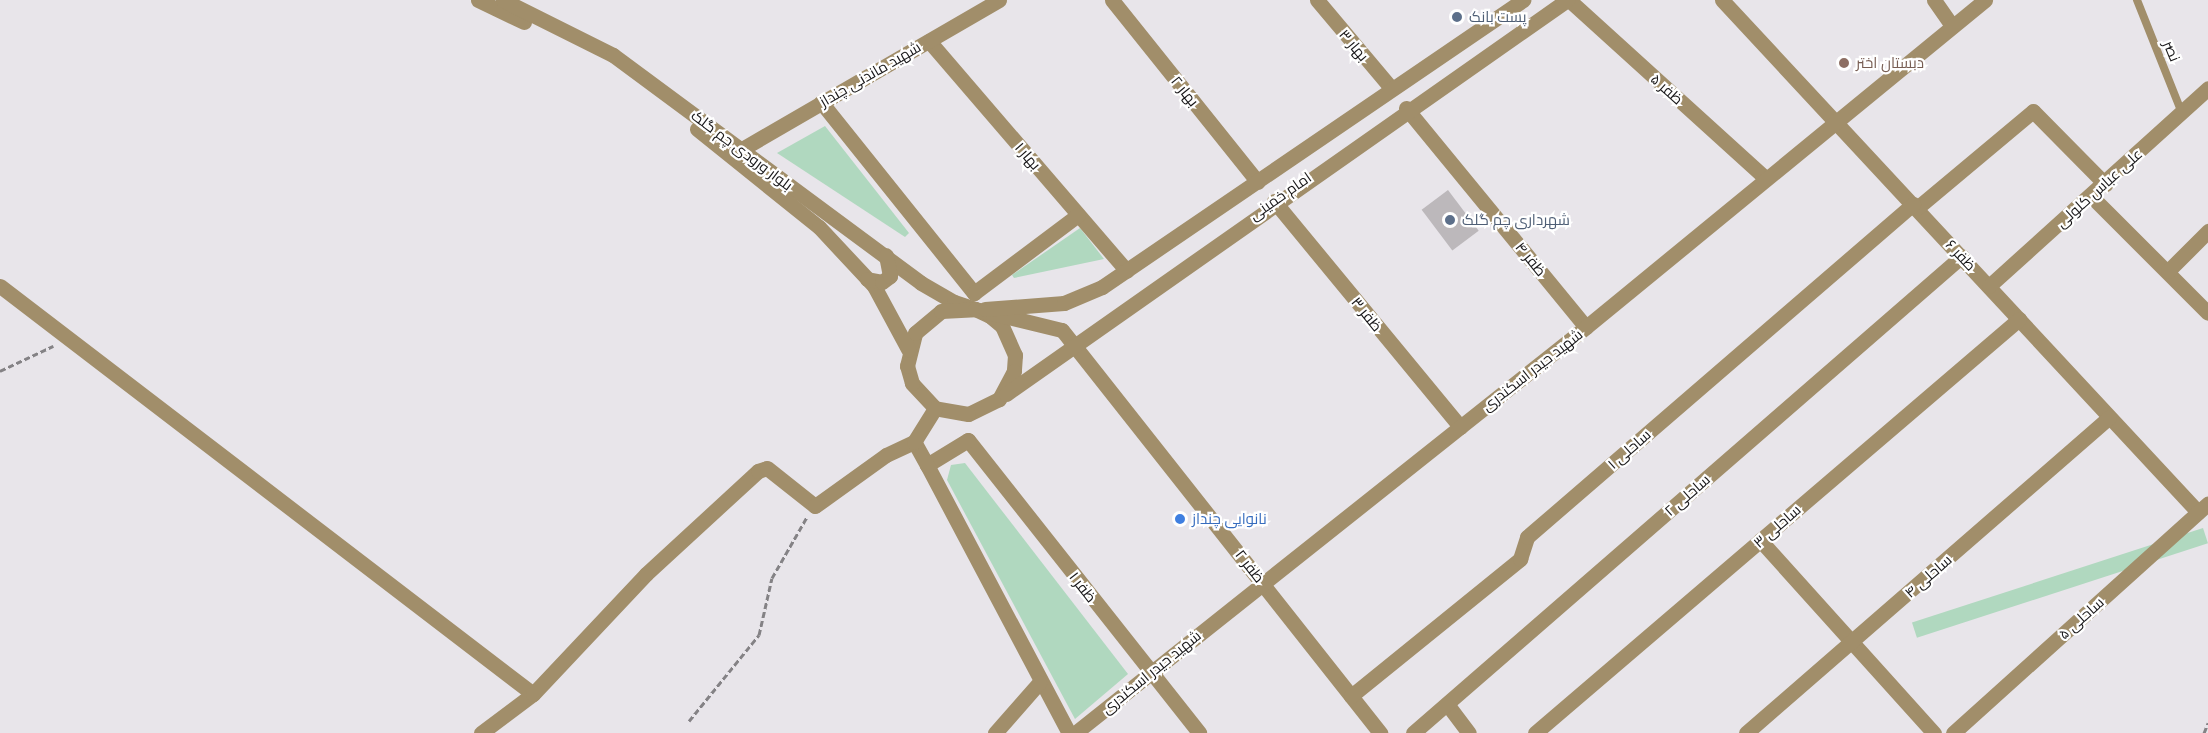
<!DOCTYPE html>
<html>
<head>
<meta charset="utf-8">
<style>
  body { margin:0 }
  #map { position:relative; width:2208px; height:733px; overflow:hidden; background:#e8e5ea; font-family:"Public Sans",Cairo,sans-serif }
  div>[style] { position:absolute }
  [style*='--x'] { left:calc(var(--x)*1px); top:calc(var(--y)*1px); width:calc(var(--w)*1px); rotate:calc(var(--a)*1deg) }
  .green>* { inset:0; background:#b0d8bf; transform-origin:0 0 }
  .building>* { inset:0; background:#bcb8bb; transform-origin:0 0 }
  .path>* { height:3px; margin-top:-1.5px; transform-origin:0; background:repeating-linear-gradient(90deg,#848285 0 6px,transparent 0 9px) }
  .service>* { height:8px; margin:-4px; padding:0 4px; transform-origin:4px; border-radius:4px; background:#a18e6a }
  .minor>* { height:15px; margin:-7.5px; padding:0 7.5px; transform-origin:7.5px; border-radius:7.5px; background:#a18e6a }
  .tertiary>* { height:15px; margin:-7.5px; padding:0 7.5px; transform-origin:7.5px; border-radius:7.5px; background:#a18e6a }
  .dots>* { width:16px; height:16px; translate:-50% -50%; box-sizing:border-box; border:3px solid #fff; border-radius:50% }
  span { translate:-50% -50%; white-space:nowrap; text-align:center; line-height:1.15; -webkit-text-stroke:4.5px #fff; paint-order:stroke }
  .service-label { font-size:15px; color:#4e5e75 }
  .left { translate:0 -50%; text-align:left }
  .street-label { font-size:15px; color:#171618 }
  .education-label { font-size:15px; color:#785e54 }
  .shop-label { font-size:15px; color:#366cbe }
</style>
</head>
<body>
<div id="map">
  <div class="green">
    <div style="clip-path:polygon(825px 126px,909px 233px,905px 237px,777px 153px)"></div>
    <div style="clip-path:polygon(1080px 228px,1104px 259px,1014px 278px,1012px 275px)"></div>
    <div style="clip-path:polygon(965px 463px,1128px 674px,1075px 719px,947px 480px,951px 465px)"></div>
    <div style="left:2203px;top:528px;width:16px;height:306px;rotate:72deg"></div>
  </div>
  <div class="building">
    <div style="left:1448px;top:190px;width:51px;height:33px;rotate:53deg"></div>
  </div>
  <div class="path">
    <div style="--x:0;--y:371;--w:59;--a:-25.3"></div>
    <div style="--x:689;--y:721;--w:111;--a:-50.9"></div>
    <div style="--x:759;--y:635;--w:58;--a:-77.2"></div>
    <div style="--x:772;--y:578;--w:70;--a:-60.2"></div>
    <div style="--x:2204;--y:733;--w:11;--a:-68"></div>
  </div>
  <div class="service">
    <div style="--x:2137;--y:0;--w:122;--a:68.3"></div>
  </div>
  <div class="minor">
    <div style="--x:1112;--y:0;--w:233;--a:51.3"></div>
    <div style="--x:1317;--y:0;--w:116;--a:49.9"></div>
    <div style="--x:1569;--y:0;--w:265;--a:42.2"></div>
    <div style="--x:1722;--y:0;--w:699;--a:47.09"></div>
    <div style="--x:1934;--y:0;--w:32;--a:55"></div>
    <div style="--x:929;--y:41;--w:303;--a:49.3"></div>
    <div style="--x:821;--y:102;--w:245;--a:51.3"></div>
    <div style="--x:974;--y:293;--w:130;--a:-36.9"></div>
    <div style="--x:1406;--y:108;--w:283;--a:50.6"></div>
    <div style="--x:742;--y:149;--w:297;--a:-30.1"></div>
    <div style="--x:2091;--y:196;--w:165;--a:45"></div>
    <div style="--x:1274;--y:201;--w:293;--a:50.5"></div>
    <div style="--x:1917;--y:208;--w:151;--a:-39.9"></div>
    <div style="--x:2033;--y:111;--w:103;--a:45.4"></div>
    <div style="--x:2168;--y:271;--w:57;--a:-45"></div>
    <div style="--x:0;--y:286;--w:671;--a:37.43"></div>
    <div style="--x:1989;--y:286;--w:295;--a:-42.1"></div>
    <div style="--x:1073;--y:344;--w:496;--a:51.7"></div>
    <div style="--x:1760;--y:540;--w:260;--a:48"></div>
    <div style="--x:1351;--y:696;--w:218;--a:-39"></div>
    <div style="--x:1520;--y:559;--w:23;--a:-72"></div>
    <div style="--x:1527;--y:537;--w:510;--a:-40.78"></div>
    <div style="--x:1447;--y:704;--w:36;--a:53"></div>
    <div style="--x:481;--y:733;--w:65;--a:-36.9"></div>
    <div style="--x:533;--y:694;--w:165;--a:-46.7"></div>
    <div style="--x:646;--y:574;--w:152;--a:-42.6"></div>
    <div style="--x:758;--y:471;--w:9;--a:-18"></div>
    <div style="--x:767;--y:468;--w:61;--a:38.4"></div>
    <div style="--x:815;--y:506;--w:87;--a:-35.7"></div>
    <div style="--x:886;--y:455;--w:31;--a:-25"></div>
    <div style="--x:1075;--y:733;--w:653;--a:-38.47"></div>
    <div style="--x:1586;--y:327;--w:516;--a:-39.34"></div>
    <div style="--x:1413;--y:733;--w:727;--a:-40.99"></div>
    <div style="--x:1535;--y:733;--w:637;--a:-40.54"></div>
    <div style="--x:1746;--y:733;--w:481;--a:-41"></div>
    <div style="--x:1953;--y:733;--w:343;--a:-42"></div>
  </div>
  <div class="tertiary">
    <div style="--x:478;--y:0;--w:51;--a:25.6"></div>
    <div style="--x:503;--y:0;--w:123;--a:26.6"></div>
    <div style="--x:613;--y:55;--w:383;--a:36.5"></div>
    <div style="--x:921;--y:283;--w:38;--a:30"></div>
    <div style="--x:954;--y:302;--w:22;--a:18"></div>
    <div style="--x:975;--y:309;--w:17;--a:25"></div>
    <div style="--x:990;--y:316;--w:16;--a:40"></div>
    <div style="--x:1002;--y:326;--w:32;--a:66"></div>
    <div style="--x:1015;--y:355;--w:16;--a:94"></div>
    <div style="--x:1014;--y:371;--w:32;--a:118"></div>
    <div style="--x:999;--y:399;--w:34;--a:154"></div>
    <div style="--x:968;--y:414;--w:34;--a:-170"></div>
    <div style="--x:935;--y:408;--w:34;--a:-133"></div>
    <div style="--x:912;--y:383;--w:18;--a:-106"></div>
    <div style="--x:907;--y:366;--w:34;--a:-76"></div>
    <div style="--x:915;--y:333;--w:34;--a:-40"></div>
    <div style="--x:941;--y:311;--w:34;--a:-3"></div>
    <div style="--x:975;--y:309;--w:89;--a:13.6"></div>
    <div style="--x:1062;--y:330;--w:18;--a:52"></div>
    <div style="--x:697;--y:129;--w:156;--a:38.8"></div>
    <div style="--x:819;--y:227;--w:81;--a:47"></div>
    <div style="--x:874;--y:286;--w:72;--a:61.6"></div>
    <div style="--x:867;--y:279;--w:15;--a:11"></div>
    <div style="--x:882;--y:282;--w:10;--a:-37"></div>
    <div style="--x:890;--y:276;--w:21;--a:-101"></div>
    <div style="--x:985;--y:309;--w:79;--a:-4.3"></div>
    <div style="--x:1064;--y:303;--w:41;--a:-22.8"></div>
    <div style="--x:1102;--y:287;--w:510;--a:-34.28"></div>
    <div style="--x:1006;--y:394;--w:686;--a:-35.08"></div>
    <div style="--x:968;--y:440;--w:373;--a:51.7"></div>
    <div style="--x:968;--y:440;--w:48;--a:148.6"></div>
    <div style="--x:927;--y:465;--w:303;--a:62.1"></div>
    <div style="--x:927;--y:465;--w:26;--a:-119"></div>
    <div style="--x:914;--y:442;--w:40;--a:-58"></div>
    <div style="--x:995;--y:733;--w:67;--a:-48.7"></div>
  </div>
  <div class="dots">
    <div style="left:1457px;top:17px;background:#5c6f8a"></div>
    <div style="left:1844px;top:63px;background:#8d6e63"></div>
    <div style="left:1450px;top:220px;background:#5c6f8a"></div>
    <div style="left:1180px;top:519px;background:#3f7fe0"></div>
  </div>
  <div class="service-label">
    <span class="left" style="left:1469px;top:17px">پست بانک</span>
    <span class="left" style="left:1462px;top:220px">شهرداری چم گلک</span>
  </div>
  <div class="street-label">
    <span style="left:1354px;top:45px;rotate:50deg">بهار ۳</span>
    <span style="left:2172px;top:51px;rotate:68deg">نصر</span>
    <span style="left:870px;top:74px;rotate:-30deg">شهید ماندنی چنداز</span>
    <span style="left:1667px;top:89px;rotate:42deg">ظفر ۵</span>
    <span style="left:1185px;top:91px;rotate:51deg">بهار ۲</span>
    <span style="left:742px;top:150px;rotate:37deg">بلوار ورودی چم گلک</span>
    <span style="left:1028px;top:156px;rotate:49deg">بهار ۱</span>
    <span style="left:2099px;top:188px;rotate:-42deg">علی عباس کلولی</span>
    <span style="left:1280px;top:196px;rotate:-35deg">امام خمینی</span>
    <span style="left:1961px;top:255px;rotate:47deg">ظفر ۶</span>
    <span style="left:1531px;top:259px;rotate:51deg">ظفر ۴</span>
    <span style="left:1367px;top:314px;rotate:51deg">ظفر ۳</span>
    <span style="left:1532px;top:370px;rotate:-38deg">شهید حیدر اسکندری</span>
    <span style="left:1629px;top:449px;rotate:-41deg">ساحلی ۱</span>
    <span style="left:1687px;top:495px;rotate:-41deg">ساحلی ۲</span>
    <span style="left:1777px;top:526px;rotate:-41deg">ساحلی ۳</span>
    <span style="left:1250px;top:566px;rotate:52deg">ظفر ۲</span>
    <span style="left:1928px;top:576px;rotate:-41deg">ساحلی ۴</span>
    <span style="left:1083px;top:587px;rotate:52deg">ظفر ۱</span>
    <span style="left:2081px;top:618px;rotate:-42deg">ساحلی ۵</span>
    <span style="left:1151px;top:672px;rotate:-39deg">شهید حیدر اسکندری</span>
  </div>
  <div class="education-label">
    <span class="left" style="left:1856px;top:63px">دبستان اختر</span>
  </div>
  <div class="shop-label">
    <span class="left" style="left:1192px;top:519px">نانوایی چنداز</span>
  </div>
</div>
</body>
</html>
